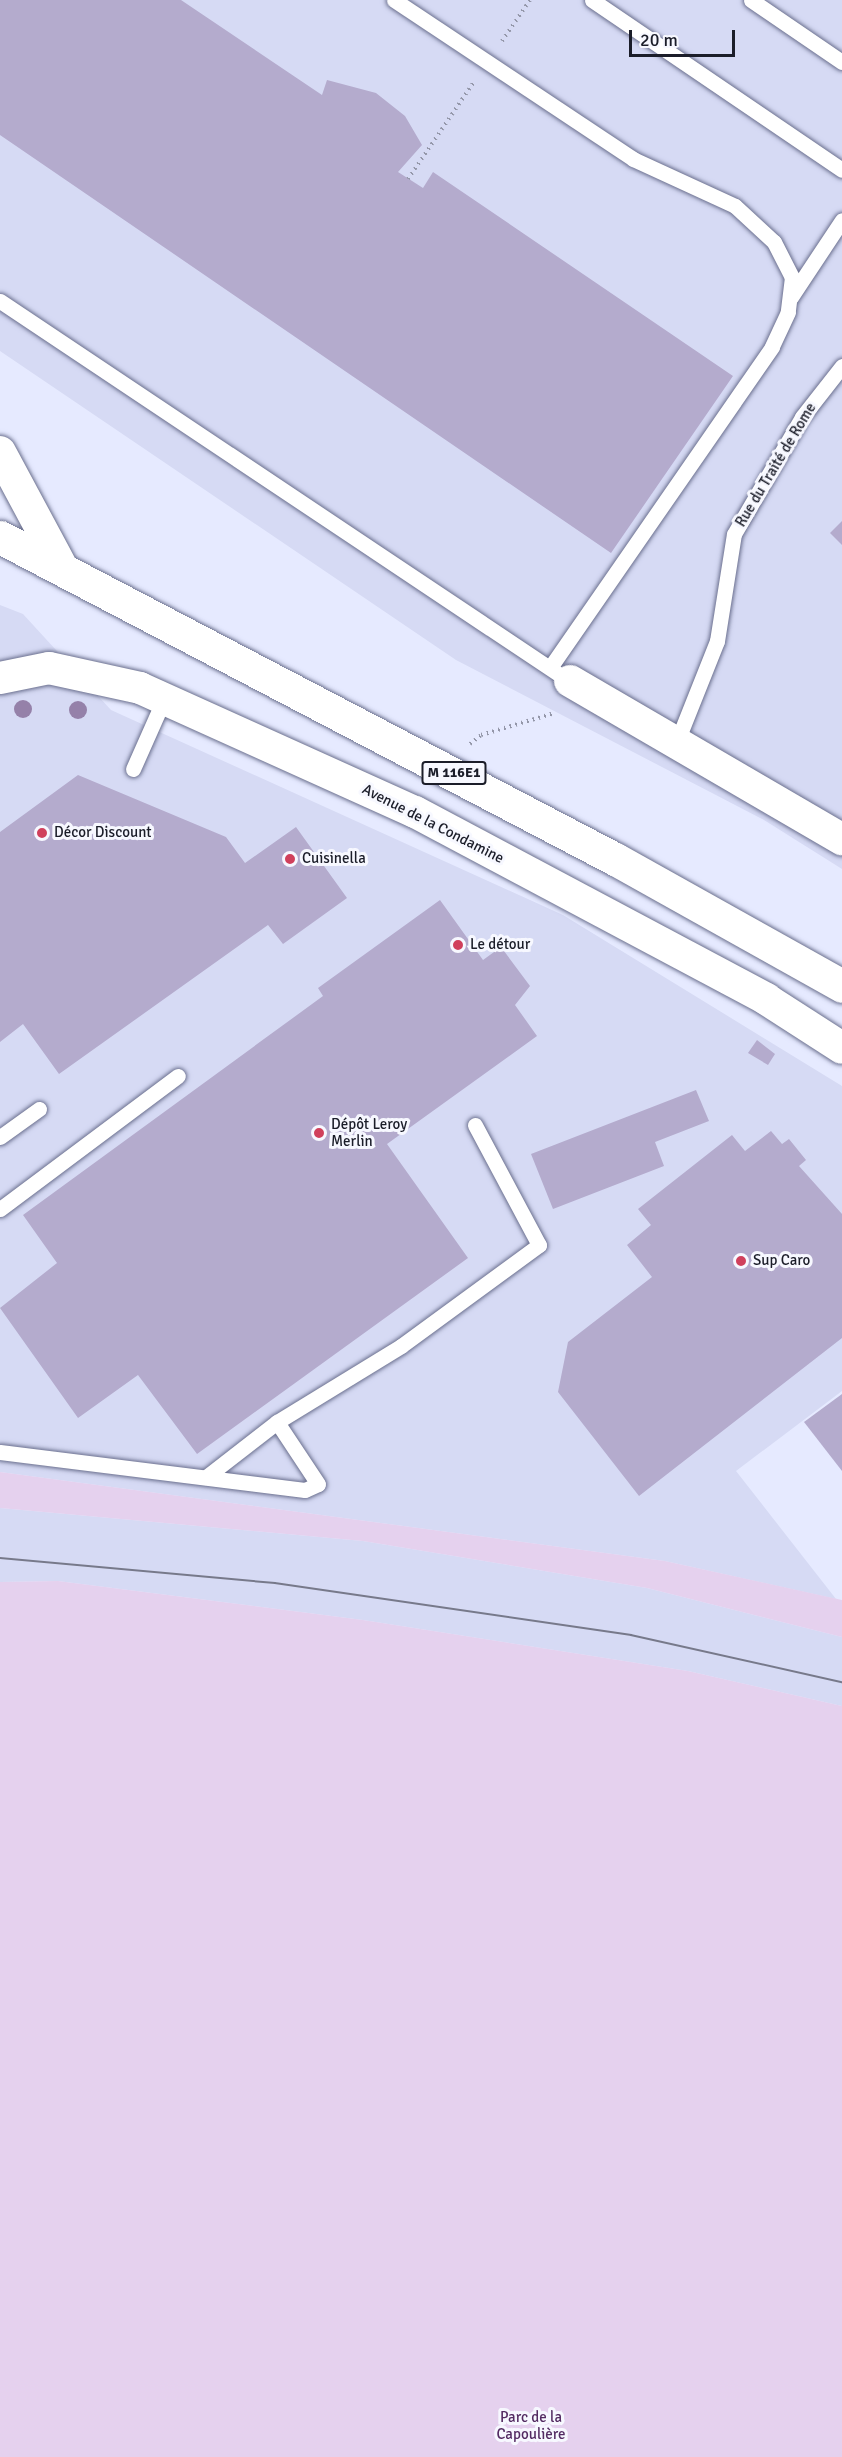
<!DOCTYPE html>
<html>
<head>
<meta charset="utf-8">
<style>
  body { margin:0 }
  #map { position:relative; width:842px; height:2457px; overflow:hidden; background:#e6eaff; font-family:Signika,sans-serif }
  div>[style] { position:absolute }
  [style*='--x'] { left:calc(var(--x)*1px); top:calc(var(--y)*1px); width:calc(var(--w)*1px); rotate:calc(var(--a)*1deg) }
  .built>* { inset:0; background:#d6daf4 }
  .green>* { inset:0; background:#e5d1ee }
  .building>* { inset:0; background:#b4abcd }
  .path>* { height:4px; margin-top:-2px; transform-origin:0; background:repeating-linear-gradient(90deg,#9497a9 0 1.5px,transparent 0 6px) }
  .roads { filter:drop-shadow(0 0 2px #6a6f8e) drop-shadow(0 0 2px #6a6f8e) }
  .lane>* { height:15px; margin:-7.5px; padding:0 7.5px; transform-origin:7.5px; border-radius:7.5px; background:#fff }
  .street>* { height:32px; margin:-16px; padding:0 16px; transform-origin:16px; border-radius:16px; background:#fff }
  .primary>* { height:33px; margin:-16.5px; padding:0 16.5px; transform-origin:16.5px; border-radius:16.5px; background:#fff }
  .tram>* { height:1.5px; margin:-0.75px; padding:0 0.75px; transform-origin:0.75px; border-radius:0.75px; background:#77798a }
  .trees>* { width:18px; height:18px; margin:-9px; border-radius:50%; background:#9581a9 }
  .dots>* { width:16px; height:16px; translate:-50% -50%; box-sizing:border-box; border:3px solid #f7f8ff; border-radius:50% }
  span { translate:-50% -50%; white-space:nowrap; text-align:center; line-height:1.15; -webkit-text-stroke:6px #f7f8ff; paint-order:stroke }
  .shield-label span { padding:2px 4px; background:#f7f8ff; border:2px solid; border-radius:4px; -webkit-text-stroke-width:0 }
  .shield-label { font-size:14px; color:#1b1d29; font-weight:700 }
  .street-label { font-size:15px; color:#1b1d29 }
  .poi-label { font-size:15px; color:#1b1d29 }
  .left { translate:0 -50%; text-align:left }
  .park-label { font-size:15px; color:#532b62 }
  .scale { position:absolute; left:629px; top:30px; width:106px; height:27px; box-sizing:border-box; border:3px solid #1b1d29; border-top:0; padding-left:8px; font-size:18px; line-height:21px; white-space:nowrap; color:#1b1d29; -webkit-text-stroke:4px #f7f8ff; paint-order:stroke }
</style>
</head>
<body>
<div id="map">
  <div class="built">
    <div style="clip-path:polygon(0 0,842px 0,842px 869px,764px 820px,456px 660px,0 351px)"></div>
    <div style="clip-path:polygon(0 605px,23px 614px,111px 710px,563px 915px,842px 1086px,842px 1391px,736px 1471px,836px 1599px,665px 1561px,0 1472px)"></div>
    <div style="clip-path:polygon(0 1508px,363px 1541px,647px 1588px,842px 1637px,842px 1706px,688px 1671px,363px 1620px,58px 1581px,0 1582px)"></div>
  </div>
  <div class="green">
    <div style="clip-path:polygon(0 1472px,665px 1561px,842px 1600px,842px 1637px,647px 1588px,363px 1541px,0 1508px)"></div>
    <div style="clip-path:polygon(58px 1581px,363px 1620px,688px 1671px,842px 1706px,842px 2457px,0 2457px,0 1582px)"></div>
  </div>
  <div class="building">
    <div style="clip-path:polygon(0 0,181px 0,322px 95px,327px 80px,376px 93px,405px 116px,422px 145px,398px 172px,423px 188px,433px 172px,733px 376px,611px 553px,0 135px)"></div>
    <div style="clip-path:polygon(842px 521px,842px 545px,830px 533px)"></div>
    <div style="clip-path:polygon(78px 775px,226px 837px,245px 863px,296px 827px,347px 898px,283px 944px,268px 925px,59px 1074px,23px 1024px,0 1042px,0 832px)"></div>
    <div style="clip-path:polygon(440px 900px,483px 960px,501px 947px,530px 986px,515px 1005px,537px 1036px,387px 1144px,468px 1258px,197px 1454px,138px 1375px,78px 1418px,0 1308px,57px 1263px,23px 1215px,323px 996px,318px 988px)"></div>
    <div style="clip-path:polygon(757px 1040px,775px 1054px,768px 1065px,748px 1053px)"></div>
    <div style="clip-path:polygon(696px 1090px,709px 1121px,655px 1142px,664px 1166px,553px 1209px,531px 1154px)"></div>
    <div style="clip-path:polygon(771px 1131px,782px 1144px,789px 1139px,806px 1160px,799px 1166px,842px 1214px,842px 1338px,639px 1496px,558px 1392px,568px 1342px,652px 1277px,627px 1245px,651px 1225px,638px 1209px,732px 1135px,745px 1151px)"></div>
    <div style="clip-path:polygon(842px 1394px,842px 1471px,804px 1422px)"></div>
  </div>
  <div class="path">
    <div style="--x:502;--y:41;--w:50;--a:-55.7"></div>
    <div style="--x:408;--y:179;--w:117;--a:-55.8"></div>
    <div style="--x:470;--y:744;--w:14;--a:-39"></div>
    <div style="--x:481;--y:735;--w:77;--a:-16.6"></div>
  </div>
  <div class="roads">
    <div class="lane">
      <div style="--x:394;--y:0;--w:287;--a:33.6"></div>
      <div style="--x:633;--y:159;--w:112;--a:24.7"></div>
      <div style="--x:735;--y:206;--w:53;--a:42.7"></div>
      <div style="--x:774;--y:242;--w:39;--a:63"></div>
      <div style="--x:792;--y:277;--w:35;--a:97"></div>
      <div style="--x:788;--y:312;--w:38;--a:115"></div>
      <div style="--x:772;--y:347;--w:390;--a:124.7"></div>
      <div style="--x:592;--y:0;--w:302;--a:34.2"></div>
      <div style="--x:751;--y:0;--w:110;--a:34.3"></div>
      <div style="--x:791;--y:297;--w:92;--a:-56.5"></div>
      <div style="--x:0;--y:301;--w:670;--a:33.74"></div>
      <div style="--x:676;--y:744;--w:111;--a:-68.3"></div>
      <div style="--x:717;--y:641;--w:108;--a:-81"></div>
      <div style="--x:734;--y:534;--w:135;--a:-59.8"></div>
      <div style="--x:802;--y:417;--w:65;--a:-51.9"></div>
      <div style="--x:133;--y:769;--w:77;--a:-66.1"></div>
      <div style="--x:0;--y:1137;--w:48;--a:-35.7"></div>
      <div style="--x:0;--y:1209;--w:222;--a:-36.8"></div>
      <div style="--x:0;--y:1452;--w:307;--a:7.1"></div>
      <div style="--x:305;--y:1490;--w:14;--a:-25"></div>
      <div style="--x:318;--y:1484;--w:74;--a:-123.5"></div>
      <div style="--x:277;--y:1422;--w:145;--a:-31.5"></div>
      <div style="--x:401;--y:1346;--w:171;--a:-36.2"></div>
      <div style="--x:539;--y:1245;--w:136;--a:-118.1"></div>
      <div style="--x:206;--y:1477;--w:90;--a:-37.8"></div>
    </div>
    <div class="street">
      <div style="--x:0;--y:452;--w:129;--a:61.8"></div>
      <div style="--x:0;--y:678;--w:50;--a:-11.5"></div>
      <div style="--x:49;--y:668;--w:93;--a:12.4"></div>
      <div style="--x:140;--y:688;--w:302;--a:24.3"></div>
      <div style="--x:415;--y:812;--w:398;--a:28"></div>
      <div style="--x:766;--y:999;--w:90;--a:32.8"></div>
      <div style="--x:570;--y:681;--w:315;--a:30.2"></div>
    </div>
    <div class="primary">
      <div style="--x:0;--y:537;--w:694;--a:27.64"></div>
      <div style="--x:615;--y:859;--w:260;--a:29.2"></div>
    </div>
  </div>
  <div class="tram">
    <div style="--x:0;--y:1558;--w:276;--a:5.2"></div>
    <div style="--x:275;--y:1583;--w:360;--a:8.3"></div>
    <div style="--x:631;--y:1635;--w:216;--a:12.6"></div>
  </div>
  <div class="trees">
    <div style="left:23px;top:709px"></div>
    <div style="left:78px;top:710px"></div>
  </div>
  <div class="dots">
    <div style="left:42px;top:833px;background:#d0405c"></div>
    <div style="left:290px;top:859px;background:#d0405c"></div>
    <div style="left:458px;top:945px;background:#d0405c"></div>
    <div style="left:319px;top:1133px;background:#d0405c"></div>
    <div style="left:741px;top:1261px;background:#d0405c"></div>
  </div>
  <div class="shield-label">
    <span style="left:454px;top:773px">M 116E1</span>
  </div>
  <div class="street-label">
    <span style="left:776px;top:465px;rotate:-59deg">Rue du Traité de Rome</span>
    <span style="left:433px;top:824px;rotate:27deg">Avenue de la Condamine</span>
  </div>
  <div class="poi-label">
    <span class="left" style="left:54px;top:833px">Décor Discount</span>
    <span class="left" style="left:302px;top:859px">Cuisinella</span>
    <span class="left" style="left:470px;top:945px">Le détour</span>
    <span class="left" style="left:331px;top:1133px">Dépôt Leroy<br>Merlin</span>
    <span class="left" style="left:753px;top:1261px">Sup Caro</span>
  </div>
  <div class="park-label">
    <span style="left:531px;top:2426px">Parc de la<br>Capoulière</span>
  </div>
  <div class="scale">20 m</div>
</div>
</body>
</html>
